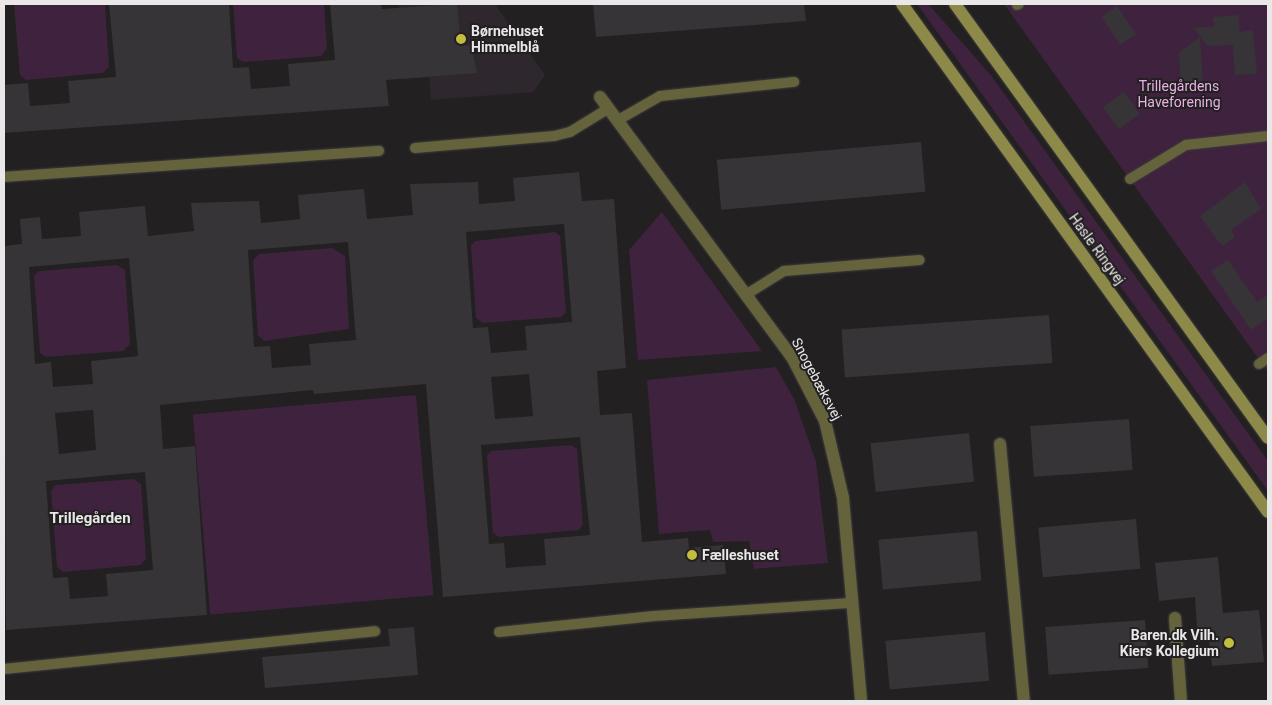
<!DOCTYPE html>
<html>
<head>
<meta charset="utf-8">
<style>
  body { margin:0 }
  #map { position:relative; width:1272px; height:705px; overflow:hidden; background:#222021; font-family:Roboto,sans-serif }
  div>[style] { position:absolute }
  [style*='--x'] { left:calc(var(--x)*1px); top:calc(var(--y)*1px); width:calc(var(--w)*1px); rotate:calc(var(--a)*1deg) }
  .built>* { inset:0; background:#2e282e }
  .green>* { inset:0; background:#3f223e; transform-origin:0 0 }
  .building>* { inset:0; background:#363436; transform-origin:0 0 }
  .roads { filter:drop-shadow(0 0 1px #3e3c3d) drop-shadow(0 0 1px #3e3c3d) }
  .lane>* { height:10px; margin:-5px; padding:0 5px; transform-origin:5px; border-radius:5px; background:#65633c }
  .street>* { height:12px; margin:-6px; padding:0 6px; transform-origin:6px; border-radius:6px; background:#65633c }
  .secondary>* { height:12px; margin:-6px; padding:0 6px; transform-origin:6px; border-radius:6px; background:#8c8949 }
  .dots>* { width:14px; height:14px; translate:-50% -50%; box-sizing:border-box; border:2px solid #222021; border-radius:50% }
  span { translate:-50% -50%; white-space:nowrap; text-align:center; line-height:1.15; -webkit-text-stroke:4px #222021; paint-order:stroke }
  .poi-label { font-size:14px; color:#e9e7e8; font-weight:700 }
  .left { translate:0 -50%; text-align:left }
  .right { translate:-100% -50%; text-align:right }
  .park-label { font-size:14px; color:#eab0e5 }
  .street-label { font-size:14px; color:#e9e7e8 }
  .neighbourhood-label { font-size:15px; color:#e9e7e8; font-weight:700 }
  .frame { position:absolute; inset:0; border:5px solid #e9e7e8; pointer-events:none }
</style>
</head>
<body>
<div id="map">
  <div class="built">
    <div style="clip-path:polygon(398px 4px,495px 4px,545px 75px,533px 92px,431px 100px,429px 77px,404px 79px)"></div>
  </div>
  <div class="green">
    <div style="clip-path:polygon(14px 4px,105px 4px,109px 67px,103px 73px,26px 80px,20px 75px)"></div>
    <div style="clip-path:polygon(233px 4px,324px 4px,327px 49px,321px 56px,243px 62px,237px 58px)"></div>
    <div style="clip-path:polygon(917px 4px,928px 4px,990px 74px,1268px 461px,1268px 491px)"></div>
    <div style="clip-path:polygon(1004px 4px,1268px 4px,1268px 372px)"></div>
    <div style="clip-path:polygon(662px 212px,762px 351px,638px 360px,629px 250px)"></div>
    <div style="clip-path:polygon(555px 232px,560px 236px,566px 312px,561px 317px,483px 323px,476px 318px,471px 246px,475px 241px)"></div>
    <div style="clip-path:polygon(332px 248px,345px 256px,349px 329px,264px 341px,258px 335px,253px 261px,259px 254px)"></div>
    <div style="clip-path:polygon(117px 265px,125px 270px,130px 344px,123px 351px,46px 357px,40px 353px,34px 276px,39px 271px)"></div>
    <div style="clip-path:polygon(776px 367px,795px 401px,816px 462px,828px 563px,754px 569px,749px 541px,713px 542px,710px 530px,659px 534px,647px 380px)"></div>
    <div style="left:416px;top:395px;width:201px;height:224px;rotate:85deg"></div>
    <div style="clip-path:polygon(571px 445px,577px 449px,583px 525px,579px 530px,499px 537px,493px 533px,487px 456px,491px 451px)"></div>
    <div style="clip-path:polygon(134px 479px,141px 484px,146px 559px,140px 565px,63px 572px,57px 567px,51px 491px,55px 485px)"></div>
  </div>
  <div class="building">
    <div style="clip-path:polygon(109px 4px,229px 4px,233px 68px,249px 67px,251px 89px,290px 86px,288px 64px,335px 60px,330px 4px,381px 4px,382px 9px,457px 4px,461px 46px,471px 45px,477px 73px,386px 80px,389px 106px,4px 133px,4px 85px,28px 83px,30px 106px,70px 103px,68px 81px,116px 77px)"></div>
    <div style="clip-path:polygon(593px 4px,804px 4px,806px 21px,596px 37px)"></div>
    <div style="left:1117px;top:6px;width:34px;height:19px;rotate:56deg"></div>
    <div style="clip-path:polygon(1238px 15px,1240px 32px,1253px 30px,1257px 74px,1235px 75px,1233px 45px,1207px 46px,1194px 28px,1214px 26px,1213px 17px)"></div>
    <div style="clip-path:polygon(1200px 37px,1203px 83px,1181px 85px,1179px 53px)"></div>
    <div style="left:1124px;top:92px;width:27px;height:26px;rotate:54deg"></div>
    <div style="left:921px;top:142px;width:50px;height:205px;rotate:85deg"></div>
    <div style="clip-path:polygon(evenodd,579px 172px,582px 201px,614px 199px,626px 368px,597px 371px,600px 415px,632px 413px,642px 542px,688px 538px,689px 548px,723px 545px,726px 574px,443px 597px,426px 384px,314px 394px,313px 390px,160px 405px,163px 449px,195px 446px,207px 615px,6px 630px,4px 246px,22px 244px,20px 219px,40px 217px,42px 239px,81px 236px,79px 212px,145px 206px,148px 236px,194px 231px,191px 203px,259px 201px,261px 223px,300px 219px,298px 195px,364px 189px,367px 219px,413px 215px,410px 184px,478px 182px,479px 204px,515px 201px,513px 178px,579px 172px,564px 224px,572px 322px,525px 326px,527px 350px,491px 353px,488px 327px,473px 328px,466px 232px,564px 224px,579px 172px,348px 242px,356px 340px,309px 344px,311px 365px,272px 368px,270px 346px,254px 347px,248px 250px,348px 242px,579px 172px,129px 258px,138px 356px,91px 361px,93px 384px,53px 387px,51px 362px,35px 364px,29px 267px,129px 258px,579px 172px,529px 374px,533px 416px,495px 419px,491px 377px,529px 374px,579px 172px,93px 410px,96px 450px,59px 454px,55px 413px,93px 410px,579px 172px,580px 437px,590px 535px,544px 539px,546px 565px,506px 568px,504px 543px,489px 544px,481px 445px,580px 437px,579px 172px,145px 472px,153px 570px,106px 574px,108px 596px,70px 599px,68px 577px,53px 578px,46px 481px,145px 472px)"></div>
    <div style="clip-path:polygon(1245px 182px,1261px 209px,1231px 230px,1235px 237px,1222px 246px,1200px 216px)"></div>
    <div style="clip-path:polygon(1228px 260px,1257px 302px,1268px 295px,1268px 318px,1251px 330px,1211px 271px)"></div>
    <div style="left:1049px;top:315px;width:48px;height:208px;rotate:86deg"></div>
    <div style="left:1129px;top:419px;width:51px;height:99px;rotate:86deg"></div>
    <div style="left:969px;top:433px;width:49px;height:99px;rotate:84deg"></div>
    <div style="left:1136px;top:519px;width:50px;height:98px;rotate:85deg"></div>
    <div style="left:977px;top:531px;width:50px;height:99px;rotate:85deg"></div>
    <div style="clip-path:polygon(1218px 557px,1223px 613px,1259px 610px,1264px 662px,1212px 666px,1209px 641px,1198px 642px,1195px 597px,1159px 601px,1155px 563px)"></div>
    <div style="left:1145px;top:620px;width:48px;height:100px;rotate:86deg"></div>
    <div style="clip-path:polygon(414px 627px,418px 675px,265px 688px,262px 657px,390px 646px,388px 629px)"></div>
    <div style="left:985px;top:632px;width:49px;height:100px;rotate:85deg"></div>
  </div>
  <div class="roads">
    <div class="lane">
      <div style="--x:1017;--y:5;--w:2;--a:-27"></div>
      <div style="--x:620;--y:119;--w:46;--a:-29.9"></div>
      <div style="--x:660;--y:96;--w:135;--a:-6"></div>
      <div style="--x:415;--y:148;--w:140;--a:-4.9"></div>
      <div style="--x:554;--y:136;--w:16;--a:-14"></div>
      <div style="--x:570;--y:132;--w:46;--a:-31.6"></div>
      <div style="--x:4;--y:177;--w:376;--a:-4"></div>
      <div style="--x:1130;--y:179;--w:66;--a:-31.3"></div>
      <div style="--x:1186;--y:145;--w:82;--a:-6.3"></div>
      <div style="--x:747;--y:294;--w:44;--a:-31.9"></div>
      <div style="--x:784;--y:271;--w:136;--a:-4.6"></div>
      <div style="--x:1259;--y:364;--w:11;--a:-34"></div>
      <div style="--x:499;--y:632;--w:156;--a:-5.9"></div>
      <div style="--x:654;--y:616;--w:198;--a:-3.8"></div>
      <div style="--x:4;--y:669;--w:373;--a:-5.8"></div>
    </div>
    <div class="street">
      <div style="--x:600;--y:97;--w:323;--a:53.6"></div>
      <div style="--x:792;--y:357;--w:72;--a:62.7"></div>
      <div style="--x:825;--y:421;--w:79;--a:76.8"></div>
      <div style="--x:843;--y:498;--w:204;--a:84.9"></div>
      <div style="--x:1000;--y:444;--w:258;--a:84.7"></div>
      <div style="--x:1175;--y:618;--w:83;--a:85.9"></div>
    </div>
    <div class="secondary">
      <div style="--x:902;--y:4;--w:626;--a:54.23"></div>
      <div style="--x:955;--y:4;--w:535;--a:54.2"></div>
    </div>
  </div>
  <div class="dots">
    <div style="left:461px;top:39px;background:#c3bd3e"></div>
    <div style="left:692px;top:555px;background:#c3bd3e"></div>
    <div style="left:1229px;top:643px;background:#c3bd3e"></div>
  </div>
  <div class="poi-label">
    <span class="left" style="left:471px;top:39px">Børnehuset<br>Himmelblå</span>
    <span class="left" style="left:702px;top:555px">Fælleshuset</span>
    <span class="right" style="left:1219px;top:643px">Baren.dk Vilh.<br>Kiers Kollegium</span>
  </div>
  <div class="park-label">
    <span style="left:1179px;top:94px">Trillegårdens<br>Haveforening</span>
  </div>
  <div class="street-label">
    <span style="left:1097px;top:249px;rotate:54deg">Hasle Ringvej</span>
    <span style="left:817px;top:379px;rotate:62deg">Snogebæksvej</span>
  </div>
  <div class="neighbourhood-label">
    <span style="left:90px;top:519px">Trillegården</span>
  </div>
  <div class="frame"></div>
</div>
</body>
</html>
